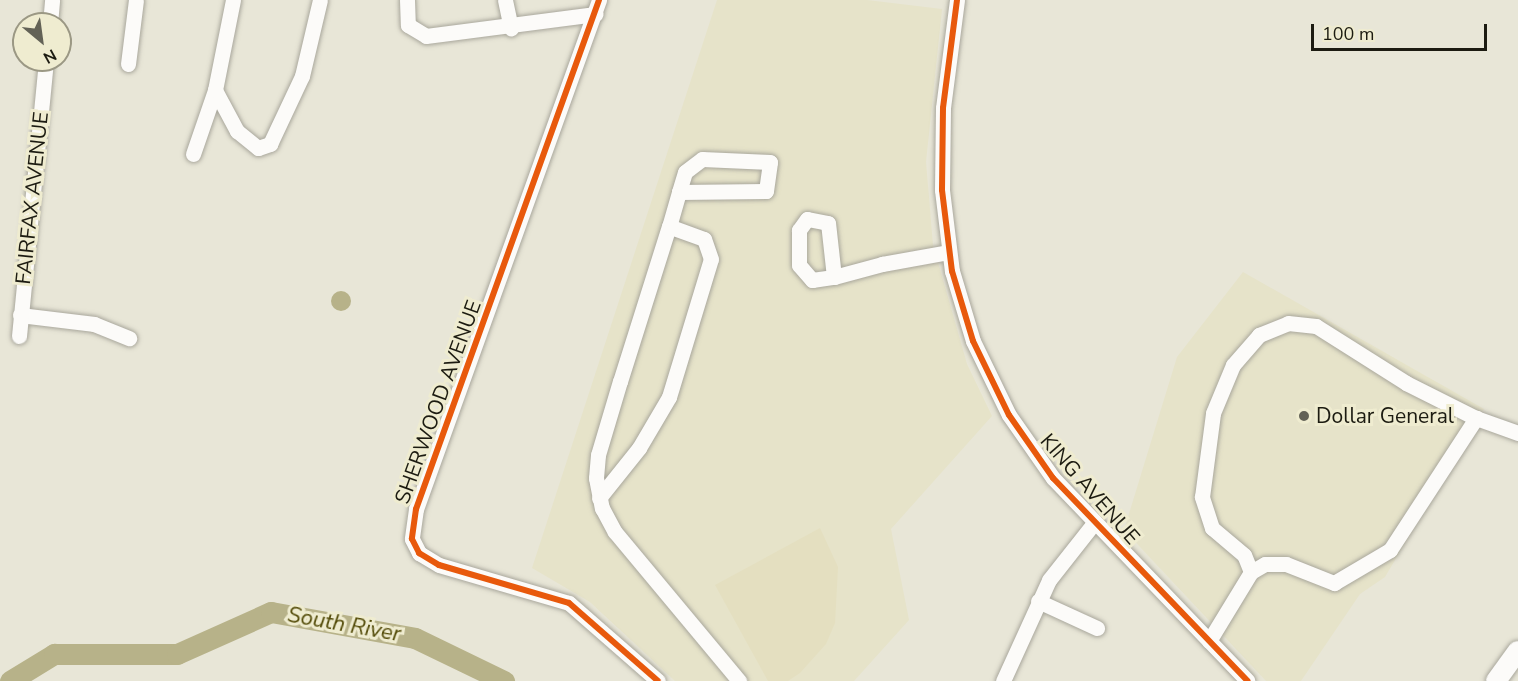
<!DOCTYPE html>
<html>
<head>
<meta charset="utf-8">
<style>
  body { margin:0 }
  #map { position:relative; width:1518px; height:681px; overflow:hidden; background:#e8e6d7; font-family:"Nunito Sans",sans-serif }
  div>[style] { position:absolute }
  [style*='--x'] { left:calc(var(--x)*1px); top:calc(var(--y)*1px); width:calc(var(--w)*1px); rotate:calc(var(--a)*1deg) }
  .built>* { inset:0; background:#e6e3c9 }
  .green>* { inset:0; background:#e4dfc0 }
  .water>* { inset:0; background:#b7b289 }
  .round { border-radius:50% }
  .river>* { height:21px; margin:-10.5px; padding:0 10.5px; transform-origin:10.5px; border-radius:10.5px; background:#b7b289 }
  .roads { filter:drop-shadow(0 0 2px #a9a79c) drop-shadow(0 0 2px #a9a79c) }
  .minor>* { height:15px; margin:-7.5px; padding:0 7.5px; transform-origin:7.5px; border-radius:7.5px; background:#fcfbf9 }
  .major>* { height:20px; margin:-10px; padding:0 10px; transform-origin:10px; border-radius:10px; background:#fcfbf9 }
  .cycleway>* { height:6px; margin:-3px; padding:0 3px; transform-origin:3px; border-radius:3px; background:#e8590c }
  .dots>* { width:16px; height:16px; translate:-50% -50%; box-sizing:border-box; border:3px solid #efecd0; border-radius:50% }
  span { translate:-50% -50%; white-space:nowrap; text-align:center; line-height:1.15; -webkit-text-stroke:6px #efecd0; paint-order:stroke }
  .street-label { font-size:21px; color:#1c1b11 }
  .poi-label { font-size:21px; color:#1c1b11 }
  .left { translate:0 -50%; text-align:left }
  .water-label { font-size:22px; color:#524a07; font-style:italic }
  .north { position:absolute; left:12px; top:12px; width:60px; height:60px; box-sizing:border-box; background:#efecd0; border:2px solid #9b9884; border-radius:50%; rotate:151deg; font-size:16px; font-weight:700; line-height:24px; text-align:center; color:#1c1b11 }
  .north::after { content:''; display:block; margin:auto; width:21px; height:27px; background:#636256; clip-path:polygon(50% 0,100% 100%,50% 72%,0 100%) }
  .scale { position:absolute; left:1311px; top:24px; width:176px; height:27px; box-sizing:border-box; border:3px solid #1c1b11; border-top:0; padding-left:8px; font-size:18px; line-height:21px; white-space:nowrap; color:#1c1b11; -webkit-text-stroke:4px #efecd0; paint-order:stroke }
</style>
</head>
<body>
<div id="map">
  <div class="built">
    <div style="clip-path:polygon(717px 0,867px 0,942px 9px,926px 162px,933px 245px,967px 364px,992px 416px,891px 529px,909px 620px,854px 681px,675px 681px,590px 602px,532px 568px)"></div>
    <div style="clip-path:polygon(1243px 272px,1484px 409px,1385px 577px,1360px 594px,1301px 681px,1266px 681px,1124px 530px,1177px 357px)"></div>
  </div>
  <div class="green">
    <div style="clip-path:polygon(820px 528px,838px 567px,835px 623px,826px 644px,800px 673px,788px 681px,768px 681px,715px 585px)"></div>
  </div>
  <div class="water">
    <div class="round" style="left:331px;top:291px;width:20px;height:20px"></div>
  </div>
  <div class="river">
    <div style="--x:10;--y:681;--w:52;--a:-31.5"></div>
    <div style="--x:54;--y:654;--w:123;--a:0"></div>
    <div style="--x:177;--y:654;--w:103;--a:-24.1"></div>
    <div style="--x:271;--y:612;--w:146;--a:10.2"></div>
    <div style="--x:415;--y:638;--w:99;--a:25.8"></div>
  </div>
  <div class="roads">
    <div class="minor">
      <div style="--x:407;--y:0;--w:25;--a:88"></div>
      <div style="--x:408;--y:25;--w:21;--a:31"></div>
      <div style="--x:426;--y:36;--w:171;--a:-7.4"></div>
      <div style="--x:505;--y:0;--w:29;--a:78"></div>
      <div style="--x:599;--y:0;--w:541;--a:109.77"></div>
      <div style="--x:416;--y:509;--w:30;--a:98"></div>
      <div style="--x:412;--y:539;--w:16;--a:63"></div>
      <div style="--x:419;--y:553;--w:23;--a:31"></div>
      <div style="--x:439;--y:565;--w:135;--a:16.3"></div>
      <div style="--x:569;--y:603;--w:118;--a:41.2"></div>
      <div style="--x:957;--y:0;--w:109;--a:97.4"></div>
      <div style="--x:943;--y:108;--w:82;--a:90.7"></div>
      <div style="--x:942;--y:190;--w:82;--a:83"></div>
      <div style="--x:952;--y:271;--w:73;--a:73.3"></div>
      <div style="--x:973;--y:341;--w:82;--a:64.1"></div>
      <div style="--x:1009;--y:415;--w:77;--a:55.1"></div>
      <div style="--x:1053;--y:478;--w:281;--a:46.2"></div>
      <div style="--x:50;--y:24;--w:24;--a:-85"></div>
      <div style="--x:128;--y:64;--w:64;--a:-82.9"></div>
      <div style="--x:215;--y:90;--w:47;--a:61.8"></div>
      <div style="--x:237;--y:131;--w:27;--a:39"></div>
      <div style="--x:258;--y:148;--w:13;--a:-18"></div>
      <div style="--x:270;--y:144;--w:75;--a:-64.8"></div>
      <div style="--x:302;--y:76;--w:78;--a:-76.7"></div>
      <div style="--x:193;--y:154;--w:68;--a:-71"></div>
      <div style="--x:215;--y:90;--w:92;--a:-78.7"></div>
      <div style="--x:679;--y:192;--w:87;--a:-0.7"></div>
      <div style="--x:766;--y:191;--w:29;--a:-82"></div>
      <div style="--x:770;--y:162;--w:68;--a:-177.5"></div>
      <div style="--x:702;--y:159;--w:21;--a:143"></div>
      <div style="--x:685;--y:172;--w:21;--a:107"></div>
      <div style="--x:679;--y:192;--w:35;--a:106"></div>
      <div style="--x:669;--y:226;--w:163;--a:107.5"></div>
      <div style="--x:620;--y:381;--w:77;--a:106.6"></div>
      <div style="--x:598;--y:455;--w:23;--a:95"></div>
      <div style="--x:596;--y:478;--w:31;--a:79"></div>
      <div style="--x:602;--y:508;--w:27;--a:62"></div>
      <div style="--x:615;--y:532;--w:194;--a:50.2"></div>
      <div style="--x:834;--y:277;--w:54;--a:-96.3"></div>
      <div style="--x:828;--y:223;--w:21;--a:-169"></div>
      <div style="--x:807;--y:219;--w:14;--a:126"></div>
      <div style="--x:799;--y:230;--w:35;--a:90"></div>
      <div style="--x:799;--y:265;--w:20;--a:49"></div>
      <div style="--x:812;--y:280;--w:22;--a:-8"></div>
      <div style="--x:834;--y:277;--w:50;--a:-15.2"></div>
      <div style="--x:882;--y:264;--w:67;--a:-10.3"></div>
      <div style="--x:20;--y:315;--w:75;--a:6.9"></div>
      <div style="--x:94;--y:324;--w:38;--a:22"></div>
      <div style="--x:19;--y:336;--w:277;--a:-84.4"></div>
      <div style="--x:599;--y:498;--w:64;--a:-51.3"></div>
      <div style="--x:639;--y:448;--w:59;--a:-59.5"></div>
      <div style="--x:669;--y:397;--w:144;--a:-73.1"></div>
      <div style="--x:711;--y:259;--w:21;--a:-109"></div>
      <div style="--x:704;--y:239;--w:37;--a:-160"></div>
      <div style="--x:1251;--y:572;--w:18;--a:-112"></div>
      <div style="--x:1244;--y:555;--w:42;--a:-139.8"></div>
      <div style="--x:1212;--y:528;--w:33;--a:-108"></div>
      <div style="--x:1202;--y:497;--w:85;--a:-82.5"></div>
      <div style="--x:1213;--y:413;--w:52;--a:-67.4"></div>
      <div style="--x:1233;--y:365;--w:40;--a:-49"></div>
      <div style="--x:1259;--y:335;--w:31;--a:-22"></div>
      <div style="--x:1288;--y:323;--w:28;--a:6"></div>
      <div style="--x:1316;--y:326;--w:107;--a:32.3"></div>
      <div style="--x:1406;--y:383;--w:78;--a:26.6"></div>
      <div style="--x:1038;--y:601;--w:65;--a:24.6"></div>
      <div style="--x:1209;--y:641;--w:81;--a:-58.7"></div>
      <div style="--x:1251;--y:572;--w:16;--a:-30"></div>
      <div style="--x:1265;--y:564;--w:21;--a:0"></div>
      <div style="--x:1286;--y:564;--w:52;--a:21.6"></div>
      <div style="--x:1334;--y:583;--w:65;--a:-30.5"></div>
      <div style="--x:1390;--y:550;--w:158;--a:-56.9"></div>
      <div style="--x:1476;--y:418;--w:45;--a:19.7"></div>
      <div style="--x:1003;--y:681;--w:111;--a:-65.5"></div>
      <div style="--x:1049;--y:580;--w:73;--a:-51.7"></div>
    </div>
    <div class="major">
      <div style="--x:1496;--y:681;--w:37;--a:-54"></div>
    </div>
  </div>
  <div class="cycleway">
    <div style="--x:599;--y:0;--w:541;--a:109.77"></div>
    <div style="--x:416;--y:509;--w:30;--a:98"></div>
    <div style="--x:412;--y:539;--w:16;--a:63"></div>
    <div style="--x:419;--y:553;--w:23;--a:31"></div>
    <div style="--x:439;--y:565;--w:135;--a:16.3"></div>
    <div style="--x:569;--y:603;--w:118;--a:41.2"></div>
    <div style="--x:957;--y:0;--w:109;--a:97.4"></div>
    <div style="--x:943;--y:108;--w:82;--a:90.7"></div>
    <div style="--x:942;--y:190;--w:82;--a:83"></div>
    <div style="--x:952;--y:271;--w:73;--a:73.3"></div>
    <div style="--x:973;--y:341;--w:82;--a:64.1"></div>
    <div style="--x:1009;--y:415;--w:77;--a:55.1"></div>
    <div style="--x:1053;--y:478;--w:281;--a:46.2"></div>
  </div>
  <div class="dots">
    <div style="left:1304px;top:416px;background:#636256"></div>
  </div>
  <div class="street-label">
    <span style="left:32px;top:198px;rotate:-84deg">FAIRFAX AVENUE</span>
    <span style="left:438px;top:402px;rotate:-70deg">SHERWOOD AVENUE</span>
    <span style="left:1090px;top:489px;rotate:49deg">KING AVENUE</span>
  </div>
  <div class="poi-label">
    <span class="left" style="left:1316px;top:416px">Dollar General</span>
  </div>
  <div class="water-label">
    <span style="left:344px;top:625px;rotate:10deg">South River</span>
  </div>
  <div class="north">N</div>
  <div class="scale">100 m</div>
</div>
</body>
</html>
